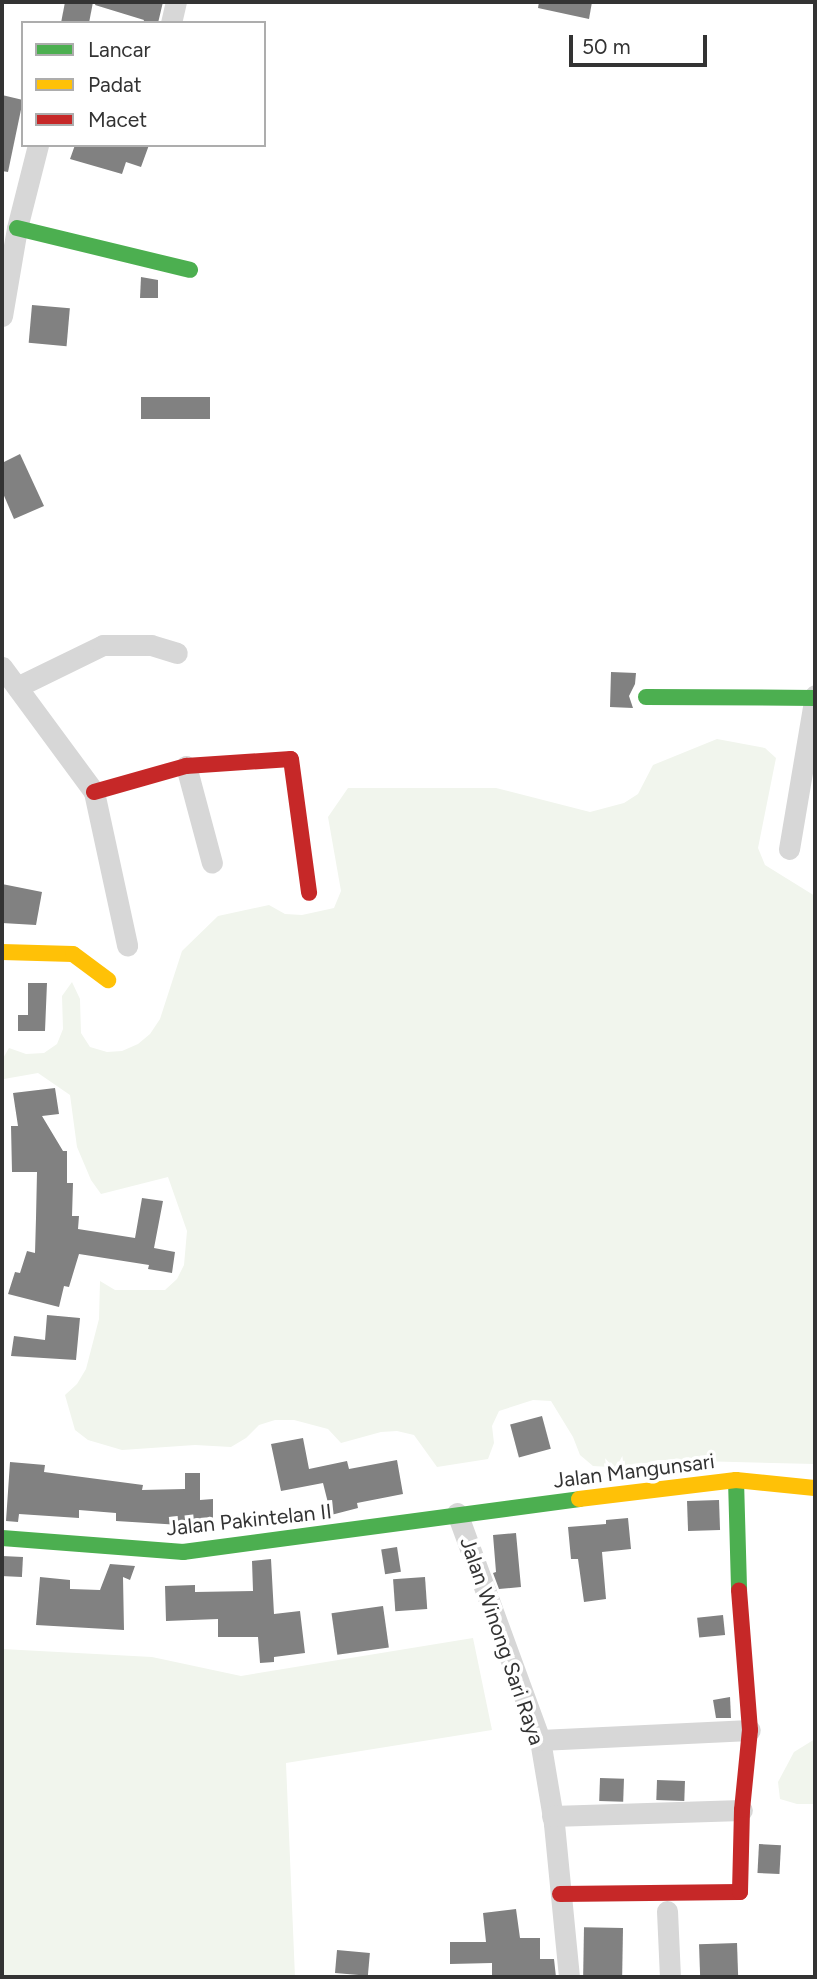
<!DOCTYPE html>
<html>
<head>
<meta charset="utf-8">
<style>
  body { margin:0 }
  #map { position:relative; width:817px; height:1979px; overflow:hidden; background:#fff; font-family:Figtree,sans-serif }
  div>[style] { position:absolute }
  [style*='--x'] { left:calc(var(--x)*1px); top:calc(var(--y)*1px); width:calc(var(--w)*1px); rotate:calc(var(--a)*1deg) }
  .green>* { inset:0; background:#f1f5ed }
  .building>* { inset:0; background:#818181; transform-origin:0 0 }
  .street>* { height:21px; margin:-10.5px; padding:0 10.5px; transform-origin:10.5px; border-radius:10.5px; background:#d7d7d7 }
  .fast>* { height:16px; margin:-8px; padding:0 8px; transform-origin:8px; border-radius:8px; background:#4caf50 }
  .slow>* { height:16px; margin:-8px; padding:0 8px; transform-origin:8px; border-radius:8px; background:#ffc107 }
  .jam>* { height:16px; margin:-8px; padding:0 8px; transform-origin:8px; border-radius:8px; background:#c62828 }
  span { translate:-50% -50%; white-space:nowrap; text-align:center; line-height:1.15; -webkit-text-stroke:7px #fff; paint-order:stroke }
  .street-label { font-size:21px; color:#333 }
  .frame { position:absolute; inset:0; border:4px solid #333; pointer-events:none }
  .legend { position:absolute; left:21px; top:21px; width:245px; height:126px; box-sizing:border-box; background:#fff; border:2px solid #adadad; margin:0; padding:9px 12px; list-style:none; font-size:21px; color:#333 }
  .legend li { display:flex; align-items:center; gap:14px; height:35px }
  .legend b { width:35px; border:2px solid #adadad }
  .scale { position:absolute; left:569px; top:35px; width:138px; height:32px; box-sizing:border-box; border:4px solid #333; border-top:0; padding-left:9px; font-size:21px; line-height:24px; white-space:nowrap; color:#333; -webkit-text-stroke:5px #fff; paint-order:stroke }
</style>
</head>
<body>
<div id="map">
  <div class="green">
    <div style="clip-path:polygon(717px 739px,765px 748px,776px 758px,758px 848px,765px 865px,815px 896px,815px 1464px,658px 1460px,626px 1468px,593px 1466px,580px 1455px,573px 1437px,551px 1401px,533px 1400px,499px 1411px,492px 1426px,494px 1443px,488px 1459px,437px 1467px,414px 1435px,397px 1431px,381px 1432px,341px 1443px,328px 1429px,294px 1420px,275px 1420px,259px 1425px,246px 1438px,231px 1447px,195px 1445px,122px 1450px,88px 1440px,75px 1430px,65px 1395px,77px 1384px,86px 1369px,99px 1319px,100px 1281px,115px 1290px,165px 1290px,177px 1279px,184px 1265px,187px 1231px,168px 1177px,101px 1194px,91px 1180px,77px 1147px,70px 1095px,38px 1073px,4px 1079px,2px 1060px,9px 1048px,26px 1054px,44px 1053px,57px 1044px,63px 1029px,62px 996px,72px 982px,80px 999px,81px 1033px,90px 1047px,107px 1052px,122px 1051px,138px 1044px,150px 1034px,160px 1019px,182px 951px,218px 916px,269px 905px,285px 914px,302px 915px,334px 908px,341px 891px,328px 817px,348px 788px,496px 788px,590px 812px,624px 803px,638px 794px,653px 765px)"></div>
    <div style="clip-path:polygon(473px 1638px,492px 1730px,286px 1763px,295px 1977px,2px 1977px,2px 1649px,152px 1657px,241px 1676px)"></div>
    <div style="clip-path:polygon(815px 1739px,815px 1804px,797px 1804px,780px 1799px,778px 1782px,794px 1752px)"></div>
  </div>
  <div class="building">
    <div style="clip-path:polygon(65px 2px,93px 2px,89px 23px,61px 23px)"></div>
    <div style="clip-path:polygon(96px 2px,163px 2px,158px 23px,143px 23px,144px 20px,95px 5px)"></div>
    <div style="clip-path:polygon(539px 2px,592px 2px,589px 19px,538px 8px)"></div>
    <div style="clip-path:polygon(2px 95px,23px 100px,8px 172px,2px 171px)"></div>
    <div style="clip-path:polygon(75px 145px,149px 145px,141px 167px,126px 162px,122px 174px,70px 159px)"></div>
    <div style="clip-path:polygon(141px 277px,158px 280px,158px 298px,140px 298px)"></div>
    <div style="left:32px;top:305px;width:38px;height:38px;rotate:5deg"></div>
    <div style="left:141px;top:397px;width:69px;height:22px"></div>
    <div style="clip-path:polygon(20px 454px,44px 506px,14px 519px,2px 491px,2px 463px)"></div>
    <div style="clip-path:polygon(611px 672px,636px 673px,635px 684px,629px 696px,633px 708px,610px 707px)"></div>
    <div style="clip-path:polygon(2px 884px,42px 892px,36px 925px,2px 923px)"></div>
    <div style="clip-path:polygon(28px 983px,47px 983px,45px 1031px,18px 1031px,18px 1015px,28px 1015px)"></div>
    <div style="clip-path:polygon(55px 1088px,59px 1114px,42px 1116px,63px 1151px,67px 1151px,67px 1183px,73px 1183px,72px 1216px,79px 1216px,78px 1229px,135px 1238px,142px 1198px,163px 1201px,154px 1248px,175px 1252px,172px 1273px,148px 1269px,149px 1265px,79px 1254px,69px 1287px,64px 1286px,59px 1307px,8px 1294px,15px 1272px,20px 1273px,27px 1251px,35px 1253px,36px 1218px,37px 1172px,12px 1172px,11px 1126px,18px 1126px,13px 1093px)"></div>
    <div style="clip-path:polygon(47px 1315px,80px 1318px,76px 1360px,11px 1356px,14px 1336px,45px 1340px)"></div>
    <div style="left:542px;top:1416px;width:34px;height:33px;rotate:75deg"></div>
    <div style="clip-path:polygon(303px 1438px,309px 1469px,347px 1461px,349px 1469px,397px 1460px,403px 1494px,357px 1503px,358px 1508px,331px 1515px,323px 1483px,281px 1491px,271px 1444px)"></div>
    <div style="clip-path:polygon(10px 1462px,45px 1465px,44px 1472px,143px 1485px,142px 1490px,185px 1489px,185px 1473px,200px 1473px,200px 1500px,213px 1499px,213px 1527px,116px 1521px,116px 1513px,79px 1510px,79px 1518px,19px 1514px,18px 1522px,6px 1521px)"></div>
    <div style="left:719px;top:1500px;width:30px;height:32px;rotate:88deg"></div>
    <div style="clip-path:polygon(628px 1518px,631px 1549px,602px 1552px,606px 1599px,584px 1602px,578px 1559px,571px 1559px,568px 1527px,606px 1524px,606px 1520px)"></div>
    <div style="clip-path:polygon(516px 1533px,521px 1587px,499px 1589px,493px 1573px,496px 1572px,493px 1535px)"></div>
    <div style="left:397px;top:1547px;width:25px;height:16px;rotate:81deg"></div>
    <div style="left:2px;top:1556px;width:21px;height:20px;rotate:3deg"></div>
    <div style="clip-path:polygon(271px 1559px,274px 1614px,300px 1611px,305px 1653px,274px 1657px,274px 1662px,260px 1663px,258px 1637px,218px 1637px,218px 1619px,166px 1621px,165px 1586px,195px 1585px,195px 1592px,253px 1591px,252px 1561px)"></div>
    <div style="clip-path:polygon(110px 1564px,135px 1566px,130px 1580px,123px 1577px,124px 1630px,36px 1625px,40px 1577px,70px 1580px,70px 1589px,100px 1590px)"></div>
    <div style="left:425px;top:1577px;width:32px;height:32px;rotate:86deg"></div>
    <div style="left:383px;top:1606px;width:42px;height:52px;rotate:82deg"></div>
    <div style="left:723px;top:1615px;width:20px;height:26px;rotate:84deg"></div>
    <div style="clip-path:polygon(730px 1697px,731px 1718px,716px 1718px,713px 1700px)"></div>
    <div style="left:600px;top:1778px;width:24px;height:23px;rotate:2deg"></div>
    <div style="left:657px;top:1780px;width:28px;height:20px;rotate:2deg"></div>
    <div style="left:759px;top:1844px;width:22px;height:29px;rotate:3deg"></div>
    <div style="clip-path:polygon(516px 1909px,520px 1938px,540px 1938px,540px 1959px,554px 1959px,556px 1977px,492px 1977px,492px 1963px,450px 1964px,450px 1942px,486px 1942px,483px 1913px)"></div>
    <div style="left:623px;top:1928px;width:48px;height:39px;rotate:91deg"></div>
    <div style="left:737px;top:1943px;width:34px;height:38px;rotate:88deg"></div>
    <div style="left:337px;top:1950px;width:33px;height:23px;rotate:5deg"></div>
  </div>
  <div class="street">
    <div style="--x:171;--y:23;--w:22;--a:-77"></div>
    <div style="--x:2;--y:316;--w:89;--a:-80.3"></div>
    <div style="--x:17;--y:228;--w:86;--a:-75.8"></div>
    <div style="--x:2;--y:667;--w:155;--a:53.6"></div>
    <div style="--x:94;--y:792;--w:157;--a:77.8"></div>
    <div style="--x:17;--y:687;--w:96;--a:-26"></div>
    <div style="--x:103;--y:645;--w:48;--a:0"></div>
    <div style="--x:151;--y:645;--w:27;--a:17"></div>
    <div style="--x:186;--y:766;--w:100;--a:75"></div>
    <div style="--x:789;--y:849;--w:156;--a:-80.4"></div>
    <div style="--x:457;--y:1513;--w:242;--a:69.9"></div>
    <div style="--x:540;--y:1740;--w:85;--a:80.5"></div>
    <div style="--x:554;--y:1824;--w:154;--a:84.4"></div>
    <div style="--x:540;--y:1740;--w:210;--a:-2.7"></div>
    <div style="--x:552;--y:1816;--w:190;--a:-1.8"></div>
    <div style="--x:667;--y:1911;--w:66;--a:87.4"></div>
  </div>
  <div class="fast">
    <div style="--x:17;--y:228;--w:178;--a:13.6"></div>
    <div style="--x:646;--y:697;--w:169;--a:0.3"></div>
    <div style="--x:736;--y:1480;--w:110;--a:88.4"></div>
    <div style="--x:2;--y:1538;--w:182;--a:4.4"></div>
    <div style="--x:183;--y:1552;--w:400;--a:-7.6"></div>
  </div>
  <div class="slow">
    <div style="--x:2;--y:952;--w:71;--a:1.6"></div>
    <div style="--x:73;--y:954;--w:44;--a:36.6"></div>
    <div style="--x:579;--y:1499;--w:158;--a:-6.9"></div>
    <div style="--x:736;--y:1480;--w:79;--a:5.8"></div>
  </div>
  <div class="jam">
    <div style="--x:94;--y:792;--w:96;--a:-15.8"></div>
    <div style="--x:186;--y:766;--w:105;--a:-3.8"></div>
    <div style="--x:291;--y:759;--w:135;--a:82.3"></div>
    <div style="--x:560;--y:1894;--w:180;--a:-0.6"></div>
    <div style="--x:740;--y:1892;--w:82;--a:-88.6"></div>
    <div style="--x:742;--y:1810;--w:80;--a:-84.3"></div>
    <div style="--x:750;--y:1730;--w:140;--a:-94.5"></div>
  </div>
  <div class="street-label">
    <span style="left:634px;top:1471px;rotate:-7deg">Jalan Mangunsari</span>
    <span style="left:249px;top:1520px;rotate:-6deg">Jalan Pakintelan II</span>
    <span style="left:502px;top:1641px;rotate:71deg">Jalan Winong Sari Raya</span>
  </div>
  <div class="frame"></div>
  <ul class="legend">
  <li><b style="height:9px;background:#4caf50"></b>Lancar</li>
  <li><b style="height:9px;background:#ffc107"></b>Padat</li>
  <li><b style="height:9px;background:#c62828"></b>Macet</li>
  </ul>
  <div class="scale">50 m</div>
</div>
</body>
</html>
